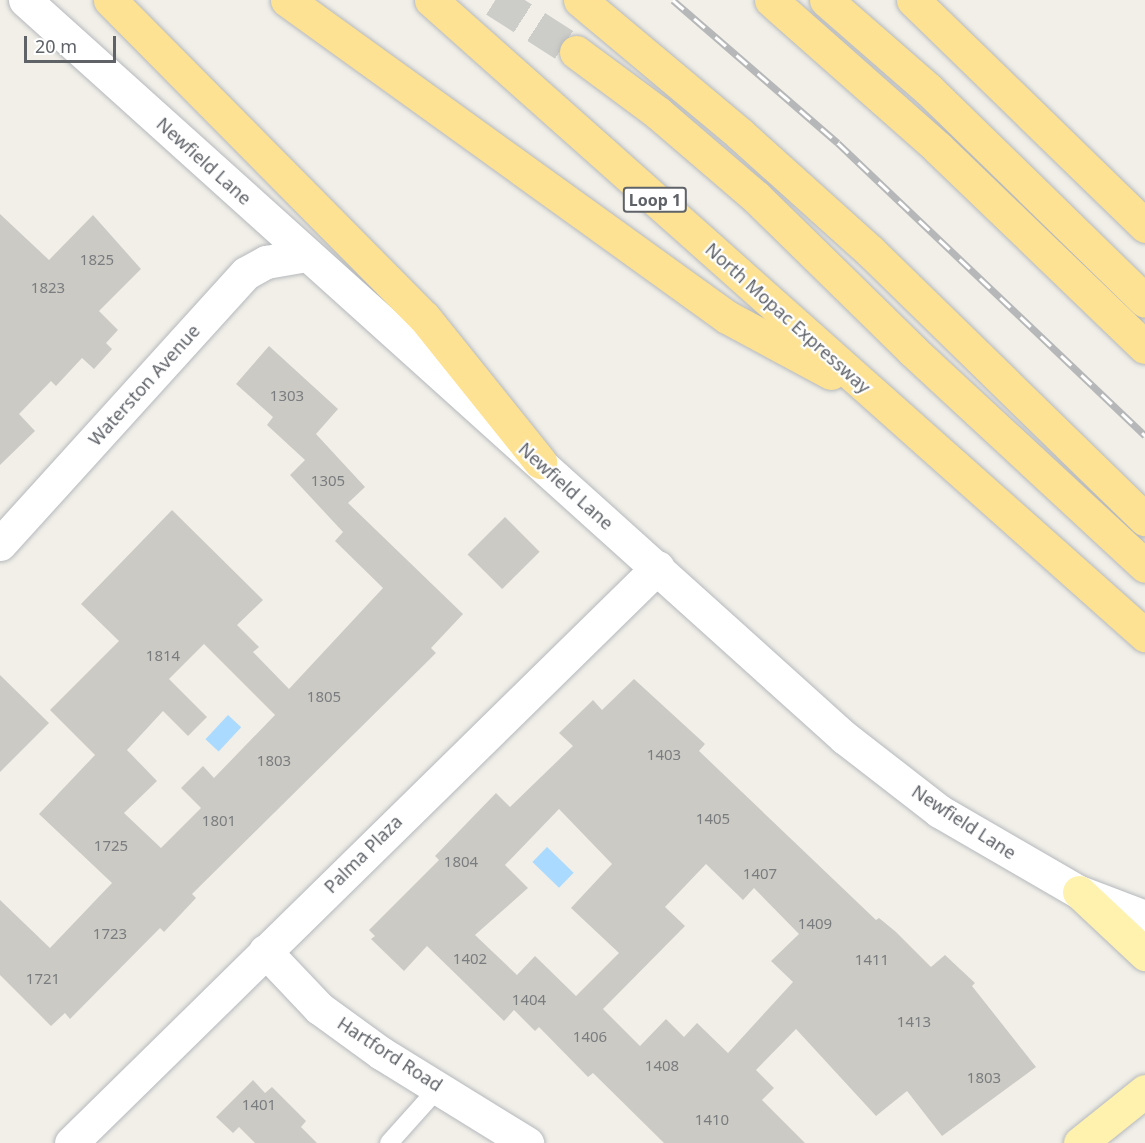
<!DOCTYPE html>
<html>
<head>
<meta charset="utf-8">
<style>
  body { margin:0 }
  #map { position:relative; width:1145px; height:1143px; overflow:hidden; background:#f1efe8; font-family:"Noto Sans",sans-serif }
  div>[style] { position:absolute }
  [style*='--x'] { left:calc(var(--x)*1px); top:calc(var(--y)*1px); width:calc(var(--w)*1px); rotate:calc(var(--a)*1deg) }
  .water>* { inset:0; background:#aadaff; transform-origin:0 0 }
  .building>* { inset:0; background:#cccac5; transform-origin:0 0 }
  .motorway-tunnel>* { height:33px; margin-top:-16.5px; transform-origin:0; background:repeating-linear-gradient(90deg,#ccccc8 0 33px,transparent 0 49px) }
  .roads { filter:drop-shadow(0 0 2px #b5b8bc) drop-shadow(0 0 2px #b5b8bc) }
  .service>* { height:18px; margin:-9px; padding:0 9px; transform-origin:9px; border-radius:9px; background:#fff }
  .minor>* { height:33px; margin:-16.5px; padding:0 16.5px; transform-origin:16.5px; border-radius:16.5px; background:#fff }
  .secondary>* { height:33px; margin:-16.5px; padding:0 16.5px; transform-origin:16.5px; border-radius:16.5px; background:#fff }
  .primary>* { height:33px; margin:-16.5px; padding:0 16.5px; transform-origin:16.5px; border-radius:16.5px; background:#fff2af }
  .motorway>* { height:33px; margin:-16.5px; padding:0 16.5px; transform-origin:16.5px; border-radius:16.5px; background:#fde293 }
  .rail>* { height:7px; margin-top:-3.5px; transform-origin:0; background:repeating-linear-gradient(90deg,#fff 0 14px,#b6b7b8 0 28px); box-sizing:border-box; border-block:2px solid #b6b7b8 }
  span { translate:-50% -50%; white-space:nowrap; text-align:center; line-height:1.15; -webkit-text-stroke:4.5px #fff; paint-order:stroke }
  .number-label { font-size:15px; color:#7a7d7f }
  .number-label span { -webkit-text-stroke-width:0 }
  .shield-label span { padding:2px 4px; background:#fff; border:2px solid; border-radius:4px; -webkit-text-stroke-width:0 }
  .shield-label { font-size:16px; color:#5f6368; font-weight:700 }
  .street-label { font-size:18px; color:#5f6368 }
  .scale { position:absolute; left:24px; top:36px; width:92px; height:27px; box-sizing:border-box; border:3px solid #5f6368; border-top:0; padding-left:8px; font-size:18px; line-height:21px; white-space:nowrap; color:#5f6368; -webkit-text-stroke:4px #fff; paint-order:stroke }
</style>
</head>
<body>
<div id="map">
  <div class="water">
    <div style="left:228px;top:715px;width:18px;height:33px;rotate:43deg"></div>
    <div style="left:547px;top:847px;width:37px;height:21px;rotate:44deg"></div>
  </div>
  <div class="building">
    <div style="clip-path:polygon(0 214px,49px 260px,93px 215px,141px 269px,99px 311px,118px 330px,106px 343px,112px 349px,94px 369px,82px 358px,56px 386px,51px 381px,19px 414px,35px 431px,0 465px)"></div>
    <div style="clip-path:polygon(evenodd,269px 346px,338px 409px,316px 434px,365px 487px,348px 503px,463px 614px,431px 648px,436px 653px,192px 894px,196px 898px,164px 932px,160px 928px,70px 1019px,65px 1013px,51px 1026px,0 975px,0 900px,50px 948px,112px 883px,39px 814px,95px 755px,50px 710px,119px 641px,81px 604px,172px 510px,263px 600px,237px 625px,259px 647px,253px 652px,289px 689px,383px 588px,335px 541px,343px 532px,290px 475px,305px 460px,267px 425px,273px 417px,236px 384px,269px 346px,204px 644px,275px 715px,214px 778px,203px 766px,181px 788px,201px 808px,161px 848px,124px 813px,157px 781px,127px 750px,163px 711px,188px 736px,207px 717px,169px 679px,204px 644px)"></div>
    <div style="left:505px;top:517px;width:49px;height:53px;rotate:45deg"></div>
    <div style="clip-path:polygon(0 675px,49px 723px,0 772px)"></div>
    <div style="clip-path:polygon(evenodd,634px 679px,705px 744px,699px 751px,876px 920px,879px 918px,896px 932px,931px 967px,945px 955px,975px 983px,972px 986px,1036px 1067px,942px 1136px,907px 1091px,876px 1116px,796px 1029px,756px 1070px,774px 1088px,762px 1100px,805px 1143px,664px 1143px,593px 1073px,588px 1077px,539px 1027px,535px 1031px,514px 1010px,504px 1021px,427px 946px,404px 971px,371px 939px,375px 936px,369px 930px,439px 860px,435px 856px,496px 793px,510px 807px,573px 746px,559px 733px,593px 700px,602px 710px,634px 679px,559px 809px,612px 864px,571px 908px,619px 953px,576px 996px,535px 956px,517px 975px,475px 935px,528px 888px,505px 865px,559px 809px,634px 679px,706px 864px,743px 900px,754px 888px,799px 934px,771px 961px,793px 982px,728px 1053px,697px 1023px,684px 1037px,666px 1019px,640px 1046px,603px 1009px,685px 926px,665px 907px,706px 864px)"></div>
    <div style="clip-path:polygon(253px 1080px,265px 1093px,272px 1087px,306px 1121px,301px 1127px,317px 1143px,255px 1143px,239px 1127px,233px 1133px,216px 1117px)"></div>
  </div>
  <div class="motorway-tunnel">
    <div style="--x:495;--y:0;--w:96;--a:32.7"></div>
  </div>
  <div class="roads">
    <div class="service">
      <div style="--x:389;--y:1143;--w:75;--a:-48.2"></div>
    </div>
    <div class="minor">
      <div style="--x:0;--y:544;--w:366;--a:-47.8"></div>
      <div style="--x:246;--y:273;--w:23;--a:-29"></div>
      <div style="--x:266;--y:262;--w:41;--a:-9.9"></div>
      <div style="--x:265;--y:951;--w:79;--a:46.5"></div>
      <div style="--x:319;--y:1008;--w:77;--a:36"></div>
      <div style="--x:381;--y:1053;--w:172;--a:31.7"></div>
      <div style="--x:71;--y:1143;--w:822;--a:-44.46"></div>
    </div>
    <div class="secondary">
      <div style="--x:25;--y:0;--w:1103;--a:41.99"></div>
      <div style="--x:845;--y:738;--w:119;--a:37.8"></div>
      <div style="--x:939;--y:811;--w:162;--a:30.1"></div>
      <div style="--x:1079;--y:892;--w:71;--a:20.7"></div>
    </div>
    <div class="primary">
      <div style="--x:1079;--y:892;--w:91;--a:43.2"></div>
      <div style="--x:1080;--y:1143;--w:83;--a:-38.7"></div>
    </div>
    <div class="motorway">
      <div style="--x:110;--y:0;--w:446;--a:45.3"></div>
      <div style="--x:424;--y:317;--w:186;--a:51.3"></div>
      <div style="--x:287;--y:0;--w:542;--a:35.77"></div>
      <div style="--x:727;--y:317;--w:118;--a:28.3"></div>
      <div style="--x:431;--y:0;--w:956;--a:41.65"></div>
      <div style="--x:580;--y:0;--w:209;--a:39.9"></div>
      <div style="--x:740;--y:134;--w:175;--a:42"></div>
      <div style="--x:870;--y:251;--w:384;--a:44.3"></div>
      <div style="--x:771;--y:0;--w:223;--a:41.5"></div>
      <div style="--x:938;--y:148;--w:287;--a:43.9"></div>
      <div style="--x:826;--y:0;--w:135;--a:41.1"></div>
      <div style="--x:928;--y:89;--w:303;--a:44.3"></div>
      <div style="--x:913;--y:0;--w:324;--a:44.2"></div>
      <div style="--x:576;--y:52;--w:102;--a:36.6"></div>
      <div style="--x:658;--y:113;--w:129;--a:40.6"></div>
      <div style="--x:756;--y:197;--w:220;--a:44.4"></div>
      <div style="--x:913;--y:351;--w:316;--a:42.8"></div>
    </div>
  </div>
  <div class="rail">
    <div style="--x:673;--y:0;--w:218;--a:40.9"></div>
    <div style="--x:838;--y:143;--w:424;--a:43.6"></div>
  </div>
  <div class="number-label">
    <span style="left:97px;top:260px">1825</span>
    <span style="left:48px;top:288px">1823</span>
    <span style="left:287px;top:396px">1303</span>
    <span style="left:328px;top:481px">1305</span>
    <span style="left:163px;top:656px">1814</span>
    <span style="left:324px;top:697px">1805</span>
    <span style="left:664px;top:755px">1403</span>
    <span style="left:274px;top:761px">1803</span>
    <span style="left:713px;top:819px">1405</span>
    <span style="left:219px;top:821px">1801</span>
    <span style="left:111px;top:846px">1725</span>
    <span style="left:461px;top:862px">1804</span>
    <span style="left:760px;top:874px">1407</span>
    <span style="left:815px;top:924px">1409</span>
    <span style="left:110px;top:934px">1723</span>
    <span style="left:470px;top:959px">1402</span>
    <span style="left:872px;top:960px">1411</span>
    <span style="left:43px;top:979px">1721</span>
    <span style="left:529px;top:1000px">1404</span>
    <span style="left:914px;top:1022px">1413</span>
    <span style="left:590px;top:1037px">1406</span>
    <span style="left:662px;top:1066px">1408</span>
    <span style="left:984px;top:1078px">1803</span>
    <span style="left:259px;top:1105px">1401</span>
    <span style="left:712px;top:1120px">1410</span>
  </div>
  <div class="shield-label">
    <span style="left:655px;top:200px">Loop 1</span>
  </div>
  <div class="street-label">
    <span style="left:204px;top:161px;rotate:42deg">Newfield Lane</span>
    <span style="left:788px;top:318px;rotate:42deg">North Mopac Expressway</span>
    <span style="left:144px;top:385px;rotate:-48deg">Waterston Avenue</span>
    <span style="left:566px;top:486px;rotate:42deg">Newfield Lane</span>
    <span style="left:964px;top:822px;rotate:33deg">Newfield Lane</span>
    <span style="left:363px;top:854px;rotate:-45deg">Palma Plaza</span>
    <span style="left:390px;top:1054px;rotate:33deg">Hartford Road</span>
  </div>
  <div class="scale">20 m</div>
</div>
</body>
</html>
